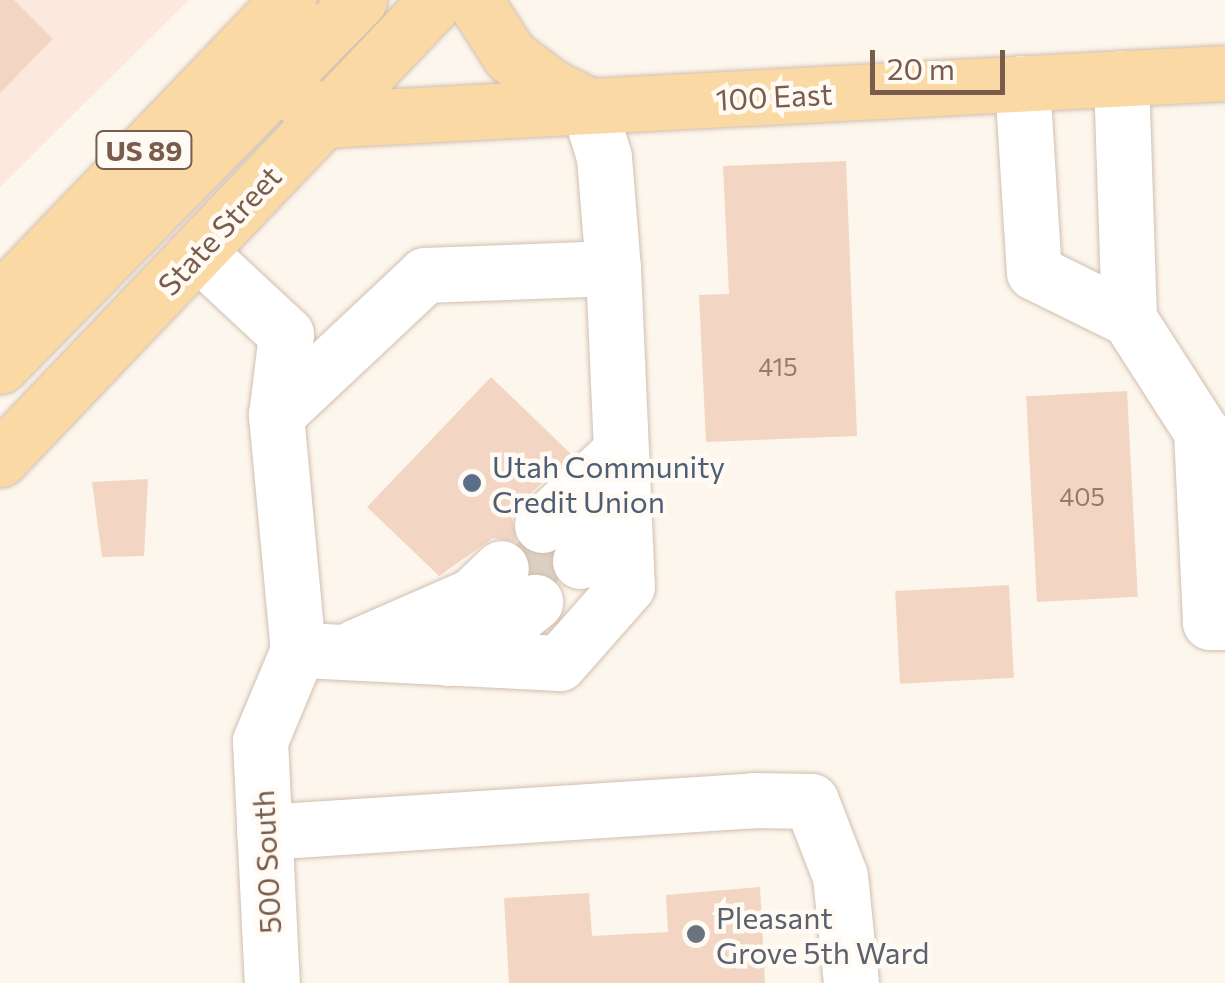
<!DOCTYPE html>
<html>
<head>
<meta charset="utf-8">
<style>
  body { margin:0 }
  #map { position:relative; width:1225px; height:983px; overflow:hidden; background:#fdf6ec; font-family:Commissioner,sans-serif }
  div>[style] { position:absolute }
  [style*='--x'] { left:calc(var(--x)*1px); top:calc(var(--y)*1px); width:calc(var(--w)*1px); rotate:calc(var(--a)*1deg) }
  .commercial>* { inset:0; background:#fde8e0 }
  .building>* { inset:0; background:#f3d5c3; transform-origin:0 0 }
  .minor-tunnel>* { height:55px; margin-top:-27.5px; transform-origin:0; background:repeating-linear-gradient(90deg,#dcd0c4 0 55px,transparent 0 83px) }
  .roads { filter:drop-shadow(0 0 2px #d1beb0) drop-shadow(0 0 2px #d1beb0) }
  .minor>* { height:55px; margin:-27.5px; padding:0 27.5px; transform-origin:27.5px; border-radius:27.5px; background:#fff }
  .major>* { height:55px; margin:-27.5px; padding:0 27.5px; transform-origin:27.5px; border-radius:27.5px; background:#fbd9a5 }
  .dots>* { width:28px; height:28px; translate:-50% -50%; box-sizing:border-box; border:5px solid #fffaf3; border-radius:50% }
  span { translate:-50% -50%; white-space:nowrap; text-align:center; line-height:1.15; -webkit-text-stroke:9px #fffaf3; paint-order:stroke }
  .number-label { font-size:25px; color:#987a6a }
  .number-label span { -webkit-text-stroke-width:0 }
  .shield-label span { padding:2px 8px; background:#fffaf3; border:2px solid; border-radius:8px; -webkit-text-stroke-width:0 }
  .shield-label { font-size:28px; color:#7a5c4d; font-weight:700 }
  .street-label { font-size:30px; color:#7a5c4d }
  .service-label { font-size:30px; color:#4e5e75 }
  .left { translate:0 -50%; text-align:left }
  .worship-label { font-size:30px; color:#5b616d }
  .scale { position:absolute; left:870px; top:50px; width:135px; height:45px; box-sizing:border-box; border:5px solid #7a5c4d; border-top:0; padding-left:12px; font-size:30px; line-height:35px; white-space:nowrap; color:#7a5c4d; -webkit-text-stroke:8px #fffaf3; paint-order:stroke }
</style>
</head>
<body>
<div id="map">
  <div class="commercial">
    <div style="clip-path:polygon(0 0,189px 0,0 187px)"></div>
  </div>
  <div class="building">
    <div style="clip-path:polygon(0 0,14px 0,53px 39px,0 93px)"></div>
    <div style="clip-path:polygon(846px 161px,857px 436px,706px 442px,699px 295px,729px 294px,723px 166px)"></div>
    <div style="clip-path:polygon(491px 377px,572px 455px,520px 503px,512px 517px,517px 542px,493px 538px,439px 576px,367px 507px)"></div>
    <div style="left:1127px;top:391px;width:206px;height:101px;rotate:87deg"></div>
    <div style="clip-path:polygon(148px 479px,144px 556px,102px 557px,92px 482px)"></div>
    <div style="clip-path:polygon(526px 551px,550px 555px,555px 579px,531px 571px)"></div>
    <div style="left:1009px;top:585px;width:93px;height:114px;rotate:87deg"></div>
    <div style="clip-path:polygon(760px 887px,765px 983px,509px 983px,504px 898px,589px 893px,592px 936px,668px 932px,666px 895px)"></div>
  </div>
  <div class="minor-tunnel">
    <div style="--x:516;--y:584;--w:61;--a:-46.3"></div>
  </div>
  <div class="roads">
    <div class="minor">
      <div style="--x:1121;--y:78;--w:241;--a:88.1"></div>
      <div style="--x:1022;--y:83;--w:189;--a:86.4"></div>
      <div style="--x:1034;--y:272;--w:106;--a:26.3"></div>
      <div style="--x:1129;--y:319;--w:133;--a:57.3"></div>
      <div style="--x:1201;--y:431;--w:191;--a:87.3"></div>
      <div style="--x:1210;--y:622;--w:15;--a:0"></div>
      <div style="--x:588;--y:105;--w:54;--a:72.9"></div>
      <div style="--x:604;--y:157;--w:111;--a:85.4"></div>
      <div style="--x:199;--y:253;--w:119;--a:43"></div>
      <div style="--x:286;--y:334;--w:82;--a:97"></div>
      <div style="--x:276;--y:415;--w:236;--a:84.7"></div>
      <div style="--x:298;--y:650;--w:99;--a:112.7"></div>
      <div style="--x:260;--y:741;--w:242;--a:87.2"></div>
      <div style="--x:276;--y:415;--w:204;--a:-43.2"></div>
      <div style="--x:425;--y:275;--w:188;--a:-2.1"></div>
      <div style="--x:613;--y:268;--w:318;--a:87.5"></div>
      <div style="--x:627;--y:586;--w:103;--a:131.4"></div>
      <div style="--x:559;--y:663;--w:261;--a:-177.1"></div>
      <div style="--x:542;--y:525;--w:107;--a:-43.1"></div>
      <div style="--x:580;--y:561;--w:57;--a:-39.3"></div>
      <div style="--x:355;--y:647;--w:128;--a:-23.6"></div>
      <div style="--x:472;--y:596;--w:40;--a:-44"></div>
      <div style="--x:448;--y:658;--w:47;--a:-25.5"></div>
      <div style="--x:490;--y:638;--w:58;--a:-38.7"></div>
      <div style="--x:264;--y:832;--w:491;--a:-3.7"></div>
      <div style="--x:754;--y:800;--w:57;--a:1"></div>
      <div style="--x:811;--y:801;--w:80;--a:68.9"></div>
      <div style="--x:840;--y:876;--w:108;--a:84.1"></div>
    </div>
    <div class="major">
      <div style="--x:474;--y:0;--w:67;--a:57.3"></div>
      <div style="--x:510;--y:56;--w:54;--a:36.7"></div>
      <div style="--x:553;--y:88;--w:39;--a:26"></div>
      <div style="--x:281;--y:81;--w:57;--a:43.6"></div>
      <div style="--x:322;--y:120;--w:904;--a:-2.98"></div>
      <div style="--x:0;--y:301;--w:417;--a:-46.2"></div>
      <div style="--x:0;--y:366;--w:513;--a:-45.55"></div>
      <div style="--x:0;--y:459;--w:634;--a:-46.41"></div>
    </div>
  </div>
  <div class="dots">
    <div style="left:472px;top:483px;background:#5c6f8a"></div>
    <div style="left:696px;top:934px;background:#6b7280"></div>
  </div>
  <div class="number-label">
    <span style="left:778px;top:366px">415</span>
    <span style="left:1082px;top:496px">405</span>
  </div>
  <div class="shield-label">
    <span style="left:144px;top:150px">US 89</span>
  </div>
  <div class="street-label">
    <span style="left:774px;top:96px;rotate:-3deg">100 East</span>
    <span style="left:219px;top:230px;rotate:-47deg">State Street</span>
    <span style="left:266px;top:862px;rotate:-93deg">500 South</span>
  </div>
  <div class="service-label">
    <span class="left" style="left:492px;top:483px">Utah Community<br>Credit Union</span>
  </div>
  <div class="worship-label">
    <span class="left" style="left:716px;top:934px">Pleasant<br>Grove 5th Ward</span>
  </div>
  <div class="scale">20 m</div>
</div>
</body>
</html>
